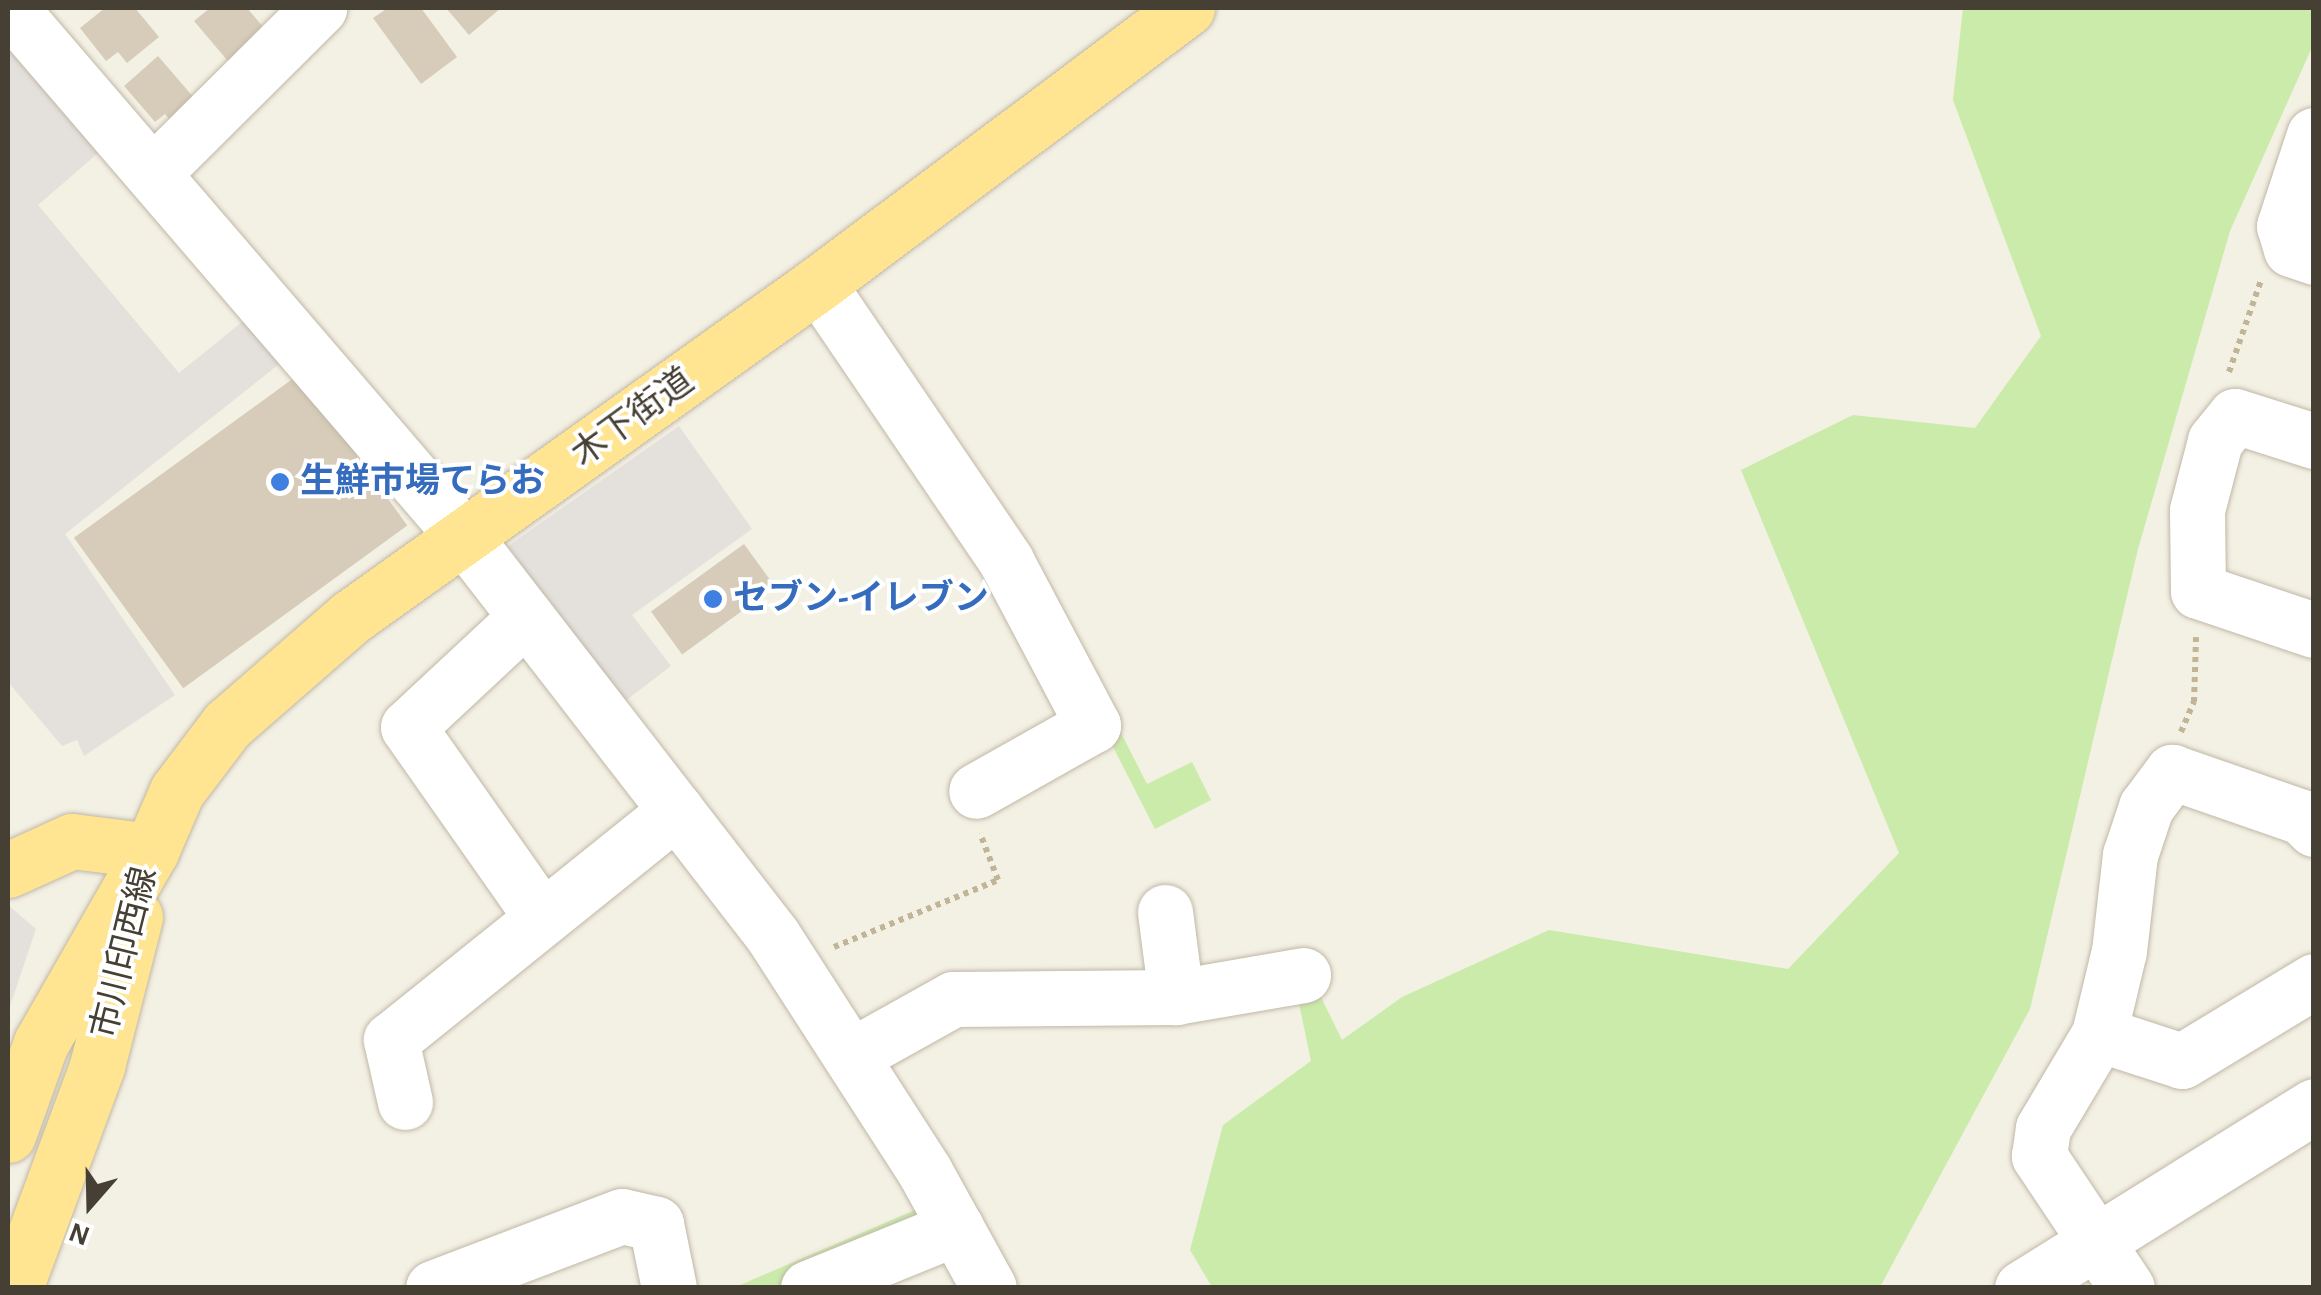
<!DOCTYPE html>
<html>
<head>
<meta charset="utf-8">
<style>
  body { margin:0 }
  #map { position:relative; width:2321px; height:1295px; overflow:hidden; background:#f3f0e4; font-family:"Alegreya Sans","Noto Sans JP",sans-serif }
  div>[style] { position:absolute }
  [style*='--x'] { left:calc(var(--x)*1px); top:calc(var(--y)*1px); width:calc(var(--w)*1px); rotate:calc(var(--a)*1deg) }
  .green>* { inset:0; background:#caebaa }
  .parking>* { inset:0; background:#e4e1dd }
  .building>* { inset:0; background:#d6ccb9; transform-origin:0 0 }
  .path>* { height:6px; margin-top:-3px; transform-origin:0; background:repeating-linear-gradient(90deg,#c2b597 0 5px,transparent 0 10px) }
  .roads { filter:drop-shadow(0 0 2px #c0b8a6) drop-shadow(0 0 2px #c0b8a6) }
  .minor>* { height:55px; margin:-27.5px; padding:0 27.5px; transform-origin:27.5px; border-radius:27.5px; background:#fff }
  .major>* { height:55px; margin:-27.5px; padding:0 27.5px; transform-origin:27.5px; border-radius:27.5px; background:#ffe592 }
  .dots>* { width:28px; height:28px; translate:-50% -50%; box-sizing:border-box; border:5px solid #fff; border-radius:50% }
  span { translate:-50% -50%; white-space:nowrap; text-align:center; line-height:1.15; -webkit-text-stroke:8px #fff; paint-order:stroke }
  .street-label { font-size:35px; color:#464034 }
  .shop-label { font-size:35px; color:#366cbe; font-weight:700 }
  .left { translate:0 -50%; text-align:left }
  .frame { position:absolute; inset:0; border:10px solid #464034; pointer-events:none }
  .north { position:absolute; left:40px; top:1155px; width:100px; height:100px; -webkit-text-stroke:8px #fff; paint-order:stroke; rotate:200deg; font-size:28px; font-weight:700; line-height:40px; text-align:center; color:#464034 }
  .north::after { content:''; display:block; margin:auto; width:35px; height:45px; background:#464034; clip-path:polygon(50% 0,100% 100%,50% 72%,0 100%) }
</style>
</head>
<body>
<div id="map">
  <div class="green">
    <div style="clip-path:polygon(1963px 8px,2313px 8px,2313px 45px,2230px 231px,2138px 549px,2030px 1009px,1880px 1287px,1212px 1287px,1190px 1250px,1223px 1125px,1311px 1061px,1296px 989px,1318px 991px,1342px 1040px,1402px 997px,1549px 930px,1788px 969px,1899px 853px,1741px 470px,1853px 415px,1975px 428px,2041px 336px,1953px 100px)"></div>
    <div style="clip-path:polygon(1121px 733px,1147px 784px,1192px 762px,1211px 800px,1155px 829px,1109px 739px)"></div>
    <div style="clip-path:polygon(922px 1207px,917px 1233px,786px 1287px,733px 1288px)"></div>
  </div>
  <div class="parking">
    <div style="clip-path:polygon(8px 40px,104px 148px,38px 205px,179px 373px,252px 314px,288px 357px,65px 534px,175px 695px,84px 756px,77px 740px,62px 746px,8px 682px)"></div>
    <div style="clip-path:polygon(679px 426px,752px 529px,632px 615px,671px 666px,620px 705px,508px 546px)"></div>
    <div style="clip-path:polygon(8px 905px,36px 929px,8px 1012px)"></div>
  </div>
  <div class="building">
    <div style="clip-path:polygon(105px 8px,135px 8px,159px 37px,127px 63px,118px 52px,106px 61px,80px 28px)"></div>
    <div style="clip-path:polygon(210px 8px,247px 8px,271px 36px,233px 67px,194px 21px)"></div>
    <div style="clip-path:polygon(388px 8px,421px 8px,457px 57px,421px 84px,373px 18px)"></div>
    <div style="clip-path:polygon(446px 8px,501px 8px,469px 35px)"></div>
    <div style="clip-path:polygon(158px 56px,201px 106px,177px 128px,165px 114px,155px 122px,124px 86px)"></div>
    <div style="left:298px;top:375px;width:186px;height:277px;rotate:54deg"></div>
    <div style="left:744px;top:544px;width:53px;height:115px;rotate:54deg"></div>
  </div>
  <div class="path">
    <div style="--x:2229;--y:372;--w:97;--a:-70.8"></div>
    <div style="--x:2181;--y:732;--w:33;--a:-67"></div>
    <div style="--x:2194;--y:702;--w:65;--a:-88.2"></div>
    <div style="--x:834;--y:947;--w:177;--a:-22.2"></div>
    <div style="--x:998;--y:880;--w:50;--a:-111"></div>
  </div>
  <div class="roads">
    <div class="minor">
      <div style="--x:10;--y:8;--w:699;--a:49.35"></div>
      <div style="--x:465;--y:538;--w:503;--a:52.26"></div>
      <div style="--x:773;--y:936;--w:281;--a:57.2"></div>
      <div style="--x:925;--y:1172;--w:132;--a:61.1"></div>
      <div style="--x:2314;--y:135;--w:96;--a:108.2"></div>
      <div style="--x:2284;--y:226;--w:24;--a:73"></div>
      <div style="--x:2291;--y:249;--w:24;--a:19"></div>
      <div style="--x:154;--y:172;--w:233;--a:-44.8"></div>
      <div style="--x:818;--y:284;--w:335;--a:55.8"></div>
      <div style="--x:1006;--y:561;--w:186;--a:62.1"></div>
      <div style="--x:1093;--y:725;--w:134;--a:150.6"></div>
      <div style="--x:2314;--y:441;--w:83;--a:-162.4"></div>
      <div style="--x:2235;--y:416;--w:32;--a:129"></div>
      <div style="--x:2215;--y:441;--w:71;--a:104.6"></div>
      <div style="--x:2197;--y:510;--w:81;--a:89.3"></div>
      <div style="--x:2198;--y:591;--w:122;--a:18.6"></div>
      <div style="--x:526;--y:617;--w:161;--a:137"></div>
      <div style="--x:408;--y:727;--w:233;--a:54.9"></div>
      <div style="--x:1165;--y:912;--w:86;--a:82.6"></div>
      <div style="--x:2099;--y:1034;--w:87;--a:18"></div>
      <div style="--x:2182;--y:1061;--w:154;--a:-31.2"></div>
      <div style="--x:851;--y:1056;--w:117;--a:-29.2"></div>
      <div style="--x:953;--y:999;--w:223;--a:-0.5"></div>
      <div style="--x:1176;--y:997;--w:129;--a:-9.8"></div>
      <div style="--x:405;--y:1102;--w:64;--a:-102.7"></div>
      <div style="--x:391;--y:1040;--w:366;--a:-38.8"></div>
      <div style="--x:433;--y:1288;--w:202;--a:-20.9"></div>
      <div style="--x:622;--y:1216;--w:35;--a:13"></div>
      <div style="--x:656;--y:1224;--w:65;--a:78.5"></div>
      <div style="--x:808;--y:1288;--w:160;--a:-22.1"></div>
      <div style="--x:2022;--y:1288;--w:344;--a:-31.9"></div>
      <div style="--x:2127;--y:1288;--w:159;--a:-123.7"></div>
      <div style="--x:2039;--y:1156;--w:28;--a:-82"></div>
      <div style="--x:2043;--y:1128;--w:109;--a:-59.2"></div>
      <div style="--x:2099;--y:1034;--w:85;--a:-76.5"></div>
      <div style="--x:2119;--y:951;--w:97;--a:-83.5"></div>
      <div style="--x:2130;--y:855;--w:51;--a:-71.6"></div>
      <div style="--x:2146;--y:807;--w:44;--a:-53.4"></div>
      <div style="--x:2172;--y:772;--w:138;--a:19.1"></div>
      <div style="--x:2302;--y:817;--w:17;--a:45"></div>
    </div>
    <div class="major">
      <div style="--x:8;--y:870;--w:70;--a:-24.4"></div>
      <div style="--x:72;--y:841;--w:80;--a:7.2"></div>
      <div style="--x:8;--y:1135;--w:98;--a:-70.3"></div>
      <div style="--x:41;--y:1043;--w:221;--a:-60.2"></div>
      <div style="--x:151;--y:851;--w:65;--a:-66.6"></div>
      <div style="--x:177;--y:791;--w:83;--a:-52.9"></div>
      <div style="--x:227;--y:725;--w:164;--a:-41.1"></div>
      <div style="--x:351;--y:617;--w:574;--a:-35.49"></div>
      <div style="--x:818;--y:284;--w:461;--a:-36.8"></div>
      <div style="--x:15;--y:1288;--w:237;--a:-69.7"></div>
      <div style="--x:97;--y:1066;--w:154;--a:-75.7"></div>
    </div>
  </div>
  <div class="dots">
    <div style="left:280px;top:482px;background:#3f7fe0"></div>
    <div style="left:713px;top:599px;background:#3f7fe0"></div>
  </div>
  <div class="street-label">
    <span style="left:633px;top:418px;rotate:-36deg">木下街道</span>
    <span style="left:125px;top:953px;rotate:-76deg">市川印西線</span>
  </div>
  <div class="shop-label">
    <span class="left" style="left:300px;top:482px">生鮮市場てらお</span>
    <span class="left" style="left:733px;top:599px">セブン-イレブン</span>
  </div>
  <div class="frame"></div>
  <div class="north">N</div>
</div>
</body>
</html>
